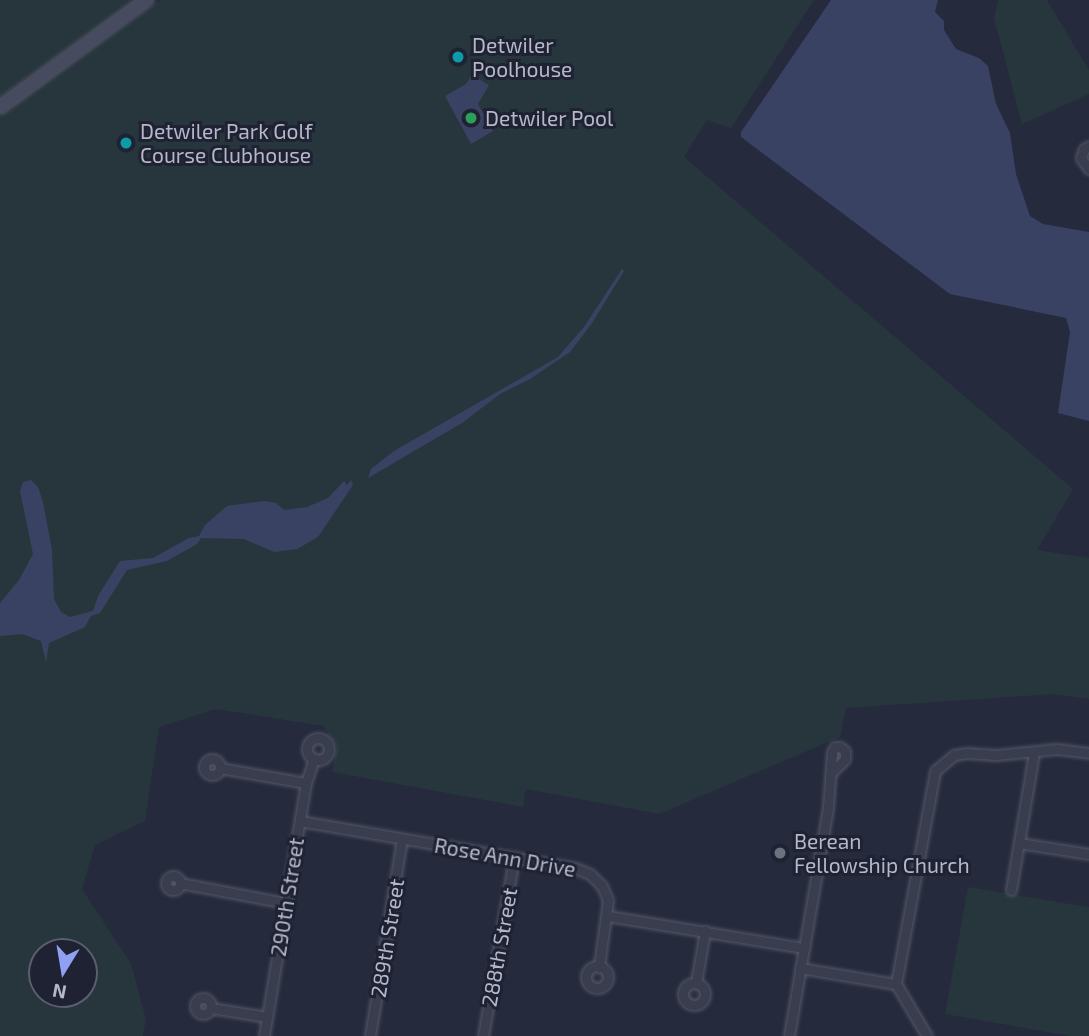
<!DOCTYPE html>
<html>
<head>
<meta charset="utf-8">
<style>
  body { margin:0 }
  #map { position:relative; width:1089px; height:1036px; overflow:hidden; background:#252a3c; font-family:"Exo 2",sans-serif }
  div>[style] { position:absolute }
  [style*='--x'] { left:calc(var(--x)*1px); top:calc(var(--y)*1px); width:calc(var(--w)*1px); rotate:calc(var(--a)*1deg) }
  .green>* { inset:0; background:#27363d }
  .water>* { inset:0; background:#3a4263 }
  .roads { filter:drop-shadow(0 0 2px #545868) drop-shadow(0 0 2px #545868) }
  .street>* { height:9px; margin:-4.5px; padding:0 4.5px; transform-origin:4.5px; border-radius:4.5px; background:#393d4d }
  .street>.ring { margin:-4.5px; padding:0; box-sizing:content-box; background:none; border:9px solid #393d4d; border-radius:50% }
  .secondary>* { height:12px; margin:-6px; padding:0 6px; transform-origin:6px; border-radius:6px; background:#474b5f }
  .dots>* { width:19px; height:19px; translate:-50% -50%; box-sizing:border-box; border:4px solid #1e2232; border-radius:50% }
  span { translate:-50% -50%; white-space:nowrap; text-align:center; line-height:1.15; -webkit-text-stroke:6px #1e2232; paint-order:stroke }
  .poi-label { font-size:21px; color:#b5b8c8 }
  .left { translate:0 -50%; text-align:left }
  .street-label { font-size:21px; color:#b5b8c8 }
  .north { position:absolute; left:28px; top:938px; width:70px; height:70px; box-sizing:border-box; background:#1e2232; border:2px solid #5a5e6e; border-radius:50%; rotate:191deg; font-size:19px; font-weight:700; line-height:28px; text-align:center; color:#b5b8c8 }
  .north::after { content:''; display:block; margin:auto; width:24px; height:32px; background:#90a0f2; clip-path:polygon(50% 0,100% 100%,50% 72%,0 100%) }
</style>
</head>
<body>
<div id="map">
  <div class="green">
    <div style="clip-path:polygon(0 0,136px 0,0 97px)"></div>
    <div style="clip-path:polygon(evenodd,160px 0,814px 0,731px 128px,707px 120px,684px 157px,1073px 489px,1037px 550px,1089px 558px,1089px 699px,1054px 694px,846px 708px,840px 737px,659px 814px,526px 789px,523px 807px,332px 772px,337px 746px,323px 726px,216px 709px,159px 727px,145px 821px,95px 845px,82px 889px,131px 964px,146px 1019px,143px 1036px,0 1036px,0 115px,160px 0,42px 952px,84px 952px,84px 994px,42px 994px,42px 952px)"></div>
    <div style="clip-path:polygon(998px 0,1047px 0,1089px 70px,1089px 94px,1022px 124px,994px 18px)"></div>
    <div style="clip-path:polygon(968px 887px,1089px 907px,1089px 1036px,1070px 1036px,945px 1014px)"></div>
  </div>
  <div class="water">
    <div style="clip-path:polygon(831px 0,938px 0,935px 12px,944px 21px,944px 30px,956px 49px,979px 58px,988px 66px,996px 104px,1010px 133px,1016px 174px,1030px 216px,1043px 224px,1089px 232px,1089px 421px,1058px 413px,1070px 332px,1066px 318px,950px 294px,741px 137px,741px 132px)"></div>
    <div style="clip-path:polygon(472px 75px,489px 85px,478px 104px,493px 131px,471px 144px,445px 96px,466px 84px)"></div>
    <div style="clip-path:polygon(622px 269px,624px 271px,592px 323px,570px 352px,530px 379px,500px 394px,462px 423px,368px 478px,371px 469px,394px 451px,558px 357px,584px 327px)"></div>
    <div style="clip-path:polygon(31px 480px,38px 487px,43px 502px,52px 550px,54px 599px,61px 612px,70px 617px,93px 611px,98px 596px,120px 561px,153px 558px,189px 538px,199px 536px,205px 525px,227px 506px,264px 501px,276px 503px,284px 510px,307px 507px,328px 498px,344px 481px,347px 485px,351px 480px,353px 485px,318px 537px,297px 549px,274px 552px,244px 539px,201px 538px,197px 544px,167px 561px,127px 570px,100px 613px,91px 616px,85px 627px,49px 643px,46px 662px,41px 641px,22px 634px,0 636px,0 603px,19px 580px,33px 554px,20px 491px,23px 482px)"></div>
  </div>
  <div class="roads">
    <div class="street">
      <div style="--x:1089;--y:146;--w:6;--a:149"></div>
      <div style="--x:1084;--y:149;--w:9;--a:108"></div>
      <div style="--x:1081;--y:158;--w:14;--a:54"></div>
      <div class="ring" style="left:307px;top:738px;width:13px;height:13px"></div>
      <div class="ring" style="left:204px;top:759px;width:7px;height:7px"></div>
      <div style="--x:220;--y:768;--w:87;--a:9.9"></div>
      <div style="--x:300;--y:821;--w:279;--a:9.7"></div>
      <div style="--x:575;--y:868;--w:16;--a:22"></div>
      <div style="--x:590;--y:874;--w:17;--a:45"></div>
      <div style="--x:602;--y:886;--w:15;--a:67"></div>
      <div style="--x:608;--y:900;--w:68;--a:97.7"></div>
      <div style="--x:1019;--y:843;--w:71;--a:8.9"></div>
      <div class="ring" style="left:166px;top:876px;width:5px;height:5px"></div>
      <div style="--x:180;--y:883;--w:108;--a:10.7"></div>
      <div style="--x:1011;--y:890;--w:140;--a:-80.5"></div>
      <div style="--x:608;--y:916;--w:199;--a:9.3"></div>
      <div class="ring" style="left:586px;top:966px;width:13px;height:13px"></div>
      <div style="--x:800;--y:968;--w:97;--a:9.5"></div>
      <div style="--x:696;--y:983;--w:53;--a:-80.2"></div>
      <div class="ring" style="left:683px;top:983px;width:13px;height:13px"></div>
      <div class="ring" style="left:195px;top:998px;width:7px;height:7px"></div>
      <div style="--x:211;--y:1008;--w:57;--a:9.1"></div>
      <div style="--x:264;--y:1036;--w:256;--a:-80.6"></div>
      <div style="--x:306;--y:783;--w:26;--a:-72"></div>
      <div style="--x:370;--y:1036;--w:200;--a:-80.8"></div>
      <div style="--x:483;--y:1036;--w:181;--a:-80.1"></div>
      <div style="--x:789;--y:1036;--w:232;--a:-80.3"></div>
      <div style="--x:828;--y:807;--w:55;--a:-85.8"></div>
      <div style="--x:832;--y:752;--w:6;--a:-59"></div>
      <div style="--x:835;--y:747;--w:5;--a:0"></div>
      <div style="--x:840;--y:747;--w:6;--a:39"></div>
      <div style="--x:845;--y:751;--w:8;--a:90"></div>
      <div style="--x:845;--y:759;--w:20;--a:135"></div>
      <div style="--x:927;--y:1036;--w:61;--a:-120.8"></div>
      <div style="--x:896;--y:984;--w:217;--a:-79.6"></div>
      <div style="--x:935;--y:771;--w:25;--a:-40"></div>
      <div style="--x:954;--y:755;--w:13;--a:-9"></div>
      <div style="--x:967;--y:753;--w:29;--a:4"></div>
      <div style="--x:996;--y:755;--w:61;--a:-5.6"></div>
      <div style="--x:1057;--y:749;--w:32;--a:7"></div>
    </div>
    <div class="secondary">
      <div style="--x:0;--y:107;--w:182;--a:-36.1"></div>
    </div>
  </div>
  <div class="dots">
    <div style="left:458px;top:57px;background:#0f9aa8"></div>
    <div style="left:471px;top:118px;background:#2e9e5b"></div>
    <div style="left:126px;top:143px;background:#0f9aa8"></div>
    <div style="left:780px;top:853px;background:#6b7280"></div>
  </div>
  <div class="poi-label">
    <span class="left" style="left:472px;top:57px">Detwiler<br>Poolhouse</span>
    <span class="left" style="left:485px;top:118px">Detwiler Pool</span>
    <span class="left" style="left:140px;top:143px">Detwiler Park Golf<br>Course Clubhouse</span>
    <span class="left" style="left:794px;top:853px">Berean<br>Fellowship Church</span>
  </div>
  <div class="street-label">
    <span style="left:505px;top:857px;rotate:10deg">Rose Ann Drive</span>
    <span style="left:287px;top:897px;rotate:-81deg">290th Street</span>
    <span style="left:387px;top:938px;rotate:-81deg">289th Street</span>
    <span style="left:499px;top:947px;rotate:-80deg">288th Street</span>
  </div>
  <div class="north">N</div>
</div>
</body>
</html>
